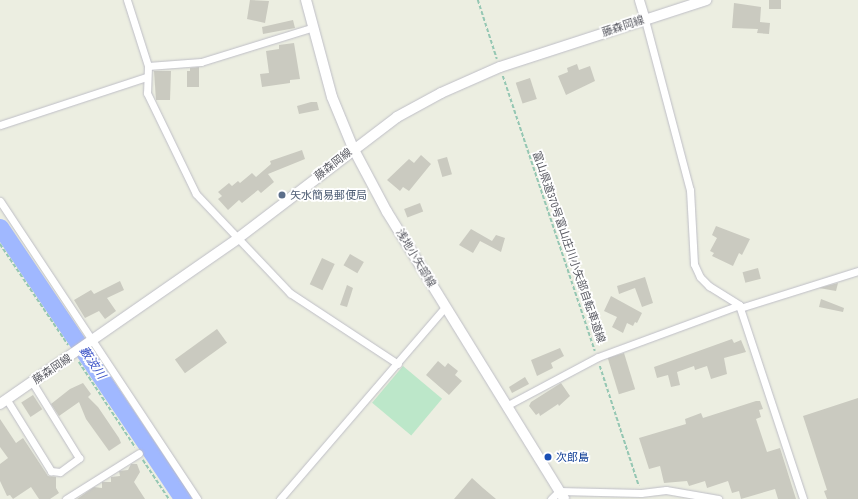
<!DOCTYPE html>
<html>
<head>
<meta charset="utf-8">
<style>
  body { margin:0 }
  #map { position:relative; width:858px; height:499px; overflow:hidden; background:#eceee1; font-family:"Archivo Narrow","Noto Sans JP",sans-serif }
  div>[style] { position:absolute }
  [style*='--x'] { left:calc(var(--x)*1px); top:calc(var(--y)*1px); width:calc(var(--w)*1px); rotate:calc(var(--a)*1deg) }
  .green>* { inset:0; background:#bce7c9; transform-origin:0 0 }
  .river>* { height:17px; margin:-8.5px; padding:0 8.5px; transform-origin:8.5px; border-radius:8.5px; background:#a0b8ff }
  .building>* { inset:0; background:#cacac0; transform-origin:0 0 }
  .path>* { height:1.5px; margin-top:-0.75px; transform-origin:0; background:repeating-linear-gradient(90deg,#95c7b3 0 4px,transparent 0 6px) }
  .roads { filter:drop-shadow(0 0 1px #bebec6) drop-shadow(0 0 1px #bebec6) }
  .minor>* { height:7px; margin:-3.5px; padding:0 3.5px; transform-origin:3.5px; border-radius:3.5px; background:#fff }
  .tertiary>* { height:9px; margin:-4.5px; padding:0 4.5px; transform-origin:4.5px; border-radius:4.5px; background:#fff }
  .secondary>* { height:10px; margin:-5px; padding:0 5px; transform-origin:5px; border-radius:5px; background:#fff }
  .dots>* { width:11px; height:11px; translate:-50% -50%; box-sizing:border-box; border:2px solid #fff; border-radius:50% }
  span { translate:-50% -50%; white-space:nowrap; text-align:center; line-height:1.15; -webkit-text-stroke:3.5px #fff; paint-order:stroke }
  .street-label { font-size:11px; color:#5a5b63 }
  .service-label { font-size:11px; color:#4e5e75 }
  .left { translate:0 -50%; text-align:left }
  .transit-label { font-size:11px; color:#164399 }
  .water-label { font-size:12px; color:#3d55c8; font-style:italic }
</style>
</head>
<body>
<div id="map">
  <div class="green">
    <div style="left:403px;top:366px;width:51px;height:48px;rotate:40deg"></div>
  </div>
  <div class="river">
    <div style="--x:0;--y:227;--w:328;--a:56.1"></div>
  </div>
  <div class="building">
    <div style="clip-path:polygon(250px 0,269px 1px,265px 23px,247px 19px)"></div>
    <div style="left:769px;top:0;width:12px;height:9px"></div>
    <div style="clip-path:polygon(734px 3px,761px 7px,760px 22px,770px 23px,769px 34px,757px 33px,758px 29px,732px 28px)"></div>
    <div style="clip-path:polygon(293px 20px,295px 28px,263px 34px,262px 27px)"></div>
    <div style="clip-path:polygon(294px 43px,300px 79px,290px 80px,290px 83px,262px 87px,260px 74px,269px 73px,266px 51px,279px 49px,279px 45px)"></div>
    <div style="clip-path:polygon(577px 64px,579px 70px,590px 66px,595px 81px,566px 95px,558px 76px,568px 72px,567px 68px)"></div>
    <div style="clip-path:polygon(199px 67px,199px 87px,187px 87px,187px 71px,190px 71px,190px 68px)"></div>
    <div style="clip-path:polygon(154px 71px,171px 71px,170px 100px,156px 100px)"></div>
    <div style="left:530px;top:78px;width:22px;height:15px;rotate:72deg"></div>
    <div style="clip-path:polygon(311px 102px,317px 102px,319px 110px,299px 114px,297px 106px)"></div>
    <div style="clip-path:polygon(302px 150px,305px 159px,268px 174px,274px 182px,261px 193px,258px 190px,242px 203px,239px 200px,228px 210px,218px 199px,222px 196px,218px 192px,229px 183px,232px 186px,238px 181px,240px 183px,252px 173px,256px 177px,271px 164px,270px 161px)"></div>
    <div style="clip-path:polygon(421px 155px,431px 164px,409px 191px,403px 187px,400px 191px,387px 180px,409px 159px,414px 163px)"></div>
    <div style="left:447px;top:157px;width:18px;height:10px;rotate:74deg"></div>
    <div style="left:420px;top:203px;width:9px;height:17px;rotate:69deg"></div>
    <div style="clip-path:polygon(716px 226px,750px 239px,742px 255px,739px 253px,733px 266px,712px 256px,714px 253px,710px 251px,717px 238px,712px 235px)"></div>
    <div style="clip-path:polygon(471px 229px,492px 241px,496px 235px,505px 238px,501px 252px,480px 241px,473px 253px,459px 245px)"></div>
    <div style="left:350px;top:254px;width:16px;height:13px;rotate:30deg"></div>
    <div style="left:322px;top:258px;width:14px;height:29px;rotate:25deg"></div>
    <div style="left:758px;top:268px;width:11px;height:16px;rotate:75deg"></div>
    <div style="clip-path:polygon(645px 277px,653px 303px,642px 307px,635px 288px,619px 294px,617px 286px)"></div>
    <div style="clip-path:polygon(120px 281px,124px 290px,107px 298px,116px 311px,105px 319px,99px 311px,85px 318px,74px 300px,91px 290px,94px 294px)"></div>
    <div style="clip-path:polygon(838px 283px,836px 291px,819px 288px)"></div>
    <div style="clip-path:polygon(347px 285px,353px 288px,347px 307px,340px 305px)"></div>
    <div style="clip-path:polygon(611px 296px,642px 313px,637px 323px,635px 322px,633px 326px,627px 323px,623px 333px,612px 327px,617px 317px,604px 311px)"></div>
    <div style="clip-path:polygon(821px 299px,844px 308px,843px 312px,819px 307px)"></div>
    <div style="left:217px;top:329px;width:17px;height:52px;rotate:54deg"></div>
    <div style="clip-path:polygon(732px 339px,734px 343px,741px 340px,746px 352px,724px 358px,727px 374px,711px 379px,707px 366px,695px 370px,694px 366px,677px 372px,680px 385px,671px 387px,668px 375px,657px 378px,654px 367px)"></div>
    <div style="clip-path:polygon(560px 348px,564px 356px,551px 363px,553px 368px,537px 376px,531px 360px)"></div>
    <div style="left:624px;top:353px;width:38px;height:17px;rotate:73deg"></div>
    <div style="clip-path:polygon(438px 361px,445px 367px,448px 363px,458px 371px,455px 375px,462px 381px,449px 395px,426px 375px)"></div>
    <div style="clip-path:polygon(525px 377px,529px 384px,512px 393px,509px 387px)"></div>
    <div style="clip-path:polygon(83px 383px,91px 394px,88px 397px,98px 407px,119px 438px,121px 443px,109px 451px,86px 419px,79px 402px,59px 416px,51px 404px,70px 389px)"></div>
    <div style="clip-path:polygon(561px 383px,570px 396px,559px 406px,558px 404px,540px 416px,539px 413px,536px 415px,529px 406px,531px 402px)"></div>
    <div style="left:33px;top:395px;width:17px;height:14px;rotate:57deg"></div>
    <div style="clip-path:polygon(858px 398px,858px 499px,827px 499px,824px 491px,827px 490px,803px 416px)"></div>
    <div style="clip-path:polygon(756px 401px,760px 401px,763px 409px,759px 410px,761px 417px,756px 419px,767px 452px,780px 448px,796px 499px,778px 499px,775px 489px,741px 499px,739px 491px,732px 493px,728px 481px,707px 488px,705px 481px,689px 486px,687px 481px,664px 483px,660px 466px,649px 469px,639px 438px,686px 424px,685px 419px,701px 413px,703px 418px)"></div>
    <div style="clip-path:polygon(0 419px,16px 443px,23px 438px,48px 476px,56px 477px,56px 488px,59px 493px,50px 499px,39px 499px,31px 487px,13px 499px,10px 495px,7px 496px,0 481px,0 464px,8px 458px,0 447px)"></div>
    <div style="clip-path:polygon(131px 464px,137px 464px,140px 472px,134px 482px,145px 499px,77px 499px,94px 487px,102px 488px,102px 482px,111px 482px,111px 477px,120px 476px,119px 471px,128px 470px)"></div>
    <div style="clip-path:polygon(472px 478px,483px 488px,496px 499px,454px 499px)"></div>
  </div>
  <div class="path">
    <div style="--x:478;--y:0;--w:62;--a:72.1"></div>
    <div style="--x:503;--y:76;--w:290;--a:71.5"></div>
    <div style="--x:0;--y:244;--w:122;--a:56"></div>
    <div style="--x:79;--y:362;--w:102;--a:56.6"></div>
    <div style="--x:600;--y:366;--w:126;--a:72"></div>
    <div style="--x:143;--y:460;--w:47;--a:56.3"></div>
  </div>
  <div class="roads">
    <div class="minor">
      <div style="--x:127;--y:0;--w:69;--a:72.3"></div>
      <div style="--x:148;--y:66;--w:27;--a:92"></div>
      <div style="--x:147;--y:93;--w:112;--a:64.1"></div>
      <div style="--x:196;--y:194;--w:137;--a:46.5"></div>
      <div style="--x:290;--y:293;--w:129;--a:33.3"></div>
      <div style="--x:645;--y:20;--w:176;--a:75.2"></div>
      <div style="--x:690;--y:190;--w:74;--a:86.9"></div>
      <div style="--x:694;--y:264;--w:14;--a:65"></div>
      <div style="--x:700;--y:277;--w:13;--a:45"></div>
      <div style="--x:709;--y:286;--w:36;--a:32"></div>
      <div style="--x:739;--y:305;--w:204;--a:71.7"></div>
      <div style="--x:148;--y:66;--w:53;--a:-4.3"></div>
      <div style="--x:201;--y:62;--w:115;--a:-17.2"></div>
      <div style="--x:0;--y:125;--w:154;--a:-18.2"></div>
      <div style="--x:0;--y:201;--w:357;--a:56.5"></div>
      <div style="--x:740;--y:308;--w:124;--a:-17.4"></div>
      <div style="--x:7;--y:400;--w:84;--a:58.2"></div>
      <div style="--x:51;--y:471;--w:9;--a:6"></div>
      <div style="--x:60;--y:472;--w:24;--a:-36"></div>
      <div style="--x:79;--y:458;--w:89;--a:-121.7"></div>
      <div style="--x:506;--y:406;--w:104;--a:-28"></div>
      <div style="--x:598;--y:357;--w:150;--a:-20.2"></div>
      <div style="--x:66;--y:499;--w:86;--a:-32.2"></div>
      <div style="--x:280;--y:499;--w:253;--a:-49.3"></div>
      <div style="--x:551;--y:499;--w:11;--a:-45"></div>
      <div style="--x:559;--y:491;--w:82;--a:1.4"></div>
      <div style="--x:641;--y:493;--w:25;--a:-7"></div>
      <div style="--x:666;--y:490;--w:53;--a:9.8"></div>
    </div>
    <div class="tertiary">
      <div style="--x:639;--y:0;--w:21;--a:73"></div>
    </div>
    <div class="secondary">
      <div style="--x:306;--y:0;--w:100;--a:75"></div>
      <div style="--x:332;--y:97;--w:55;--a:67.6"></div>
      <div style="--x:353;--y:148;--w:72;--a:62"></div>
      <div style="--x:387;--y:212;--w:337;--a:58.3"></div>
      <div style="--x:0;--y:404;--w:289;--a:-34.8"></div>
      <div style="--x:237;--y:239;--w:201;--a:-37.3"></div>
      <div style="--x:397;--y:117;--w:50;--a:-28.6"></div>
      <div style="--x:441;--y:93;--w:64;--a:-23.8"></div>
      <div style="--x:500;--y:67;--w:217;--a:-18"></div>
    </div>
  </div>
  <div class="dots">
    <div style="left:282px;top:195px;background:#5c6f8a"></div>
    <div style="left:548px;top:457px;background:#1a4fb4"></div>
  </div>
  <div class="street-label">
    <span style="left:623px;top:26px;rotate:-18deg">藤森岡線</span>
    <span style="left:333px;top:164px;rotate:-38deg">藤森岡線</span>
    <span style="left:569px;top:247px;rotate:71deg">富山県道370号富山庄川小矢部自転車道線</span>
    <span style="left:416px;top:258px;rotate:59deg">浅地小矢部線</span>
    <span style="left:52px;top:369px;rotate:-34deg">藤森岡線</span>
  </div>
  <div class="service-label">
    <span class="left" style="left:290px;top:195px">矢水簡易郵便局</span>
  </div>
  <div class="transit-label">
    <span class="left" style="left:556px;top:457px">次郎島</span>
  </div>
  <div class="water-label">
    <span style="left:92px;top:363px;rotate:56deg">藪波川</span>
  </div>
</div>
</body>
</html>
